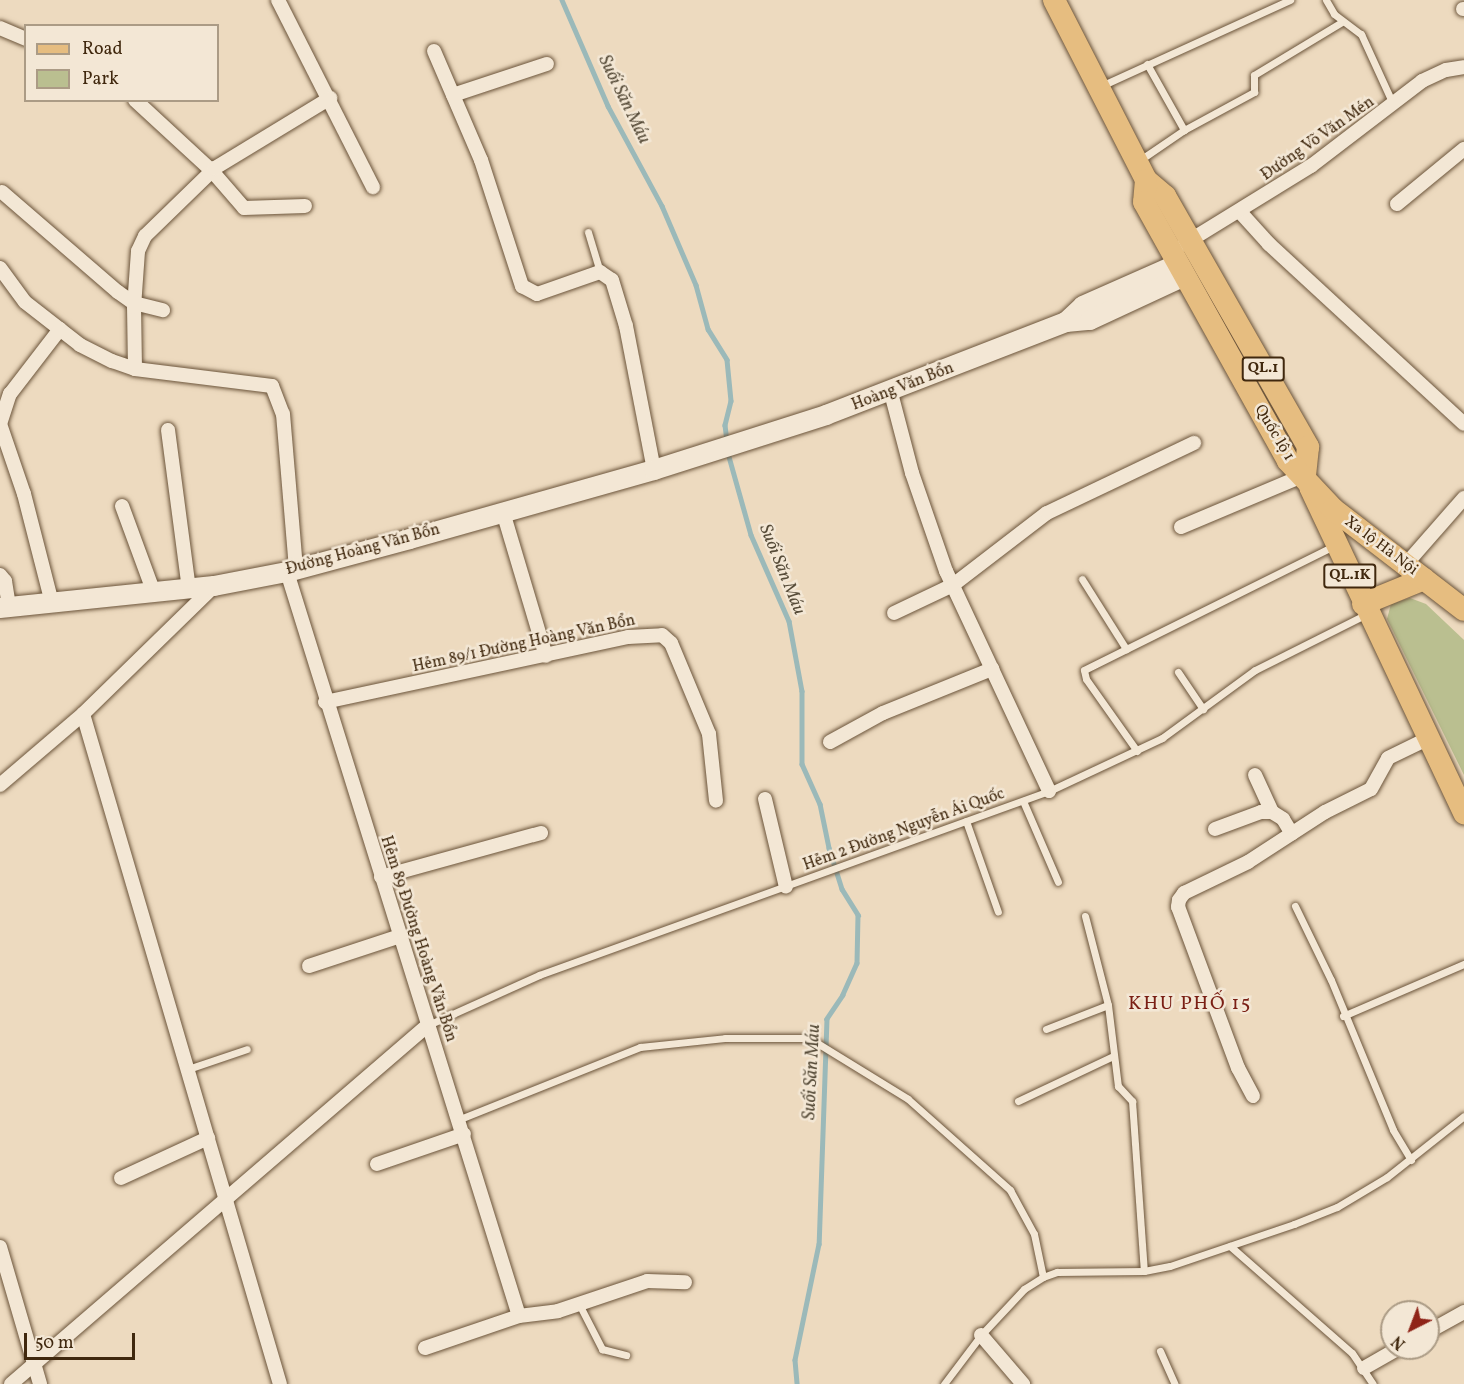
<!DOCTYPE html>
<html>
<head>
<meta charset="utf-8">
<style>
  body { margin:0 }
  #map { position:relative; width:1464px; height:1384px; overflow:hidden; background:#eddabf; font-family:Vollkorn,serif }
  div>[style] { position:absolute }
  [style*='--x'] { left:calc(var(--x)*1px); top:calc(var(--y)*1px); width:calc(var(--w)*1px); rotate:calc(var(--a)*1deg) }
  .green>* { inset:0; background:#babf90 }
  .stream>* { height:4.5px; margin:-2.25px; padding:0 2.25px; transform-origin:2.25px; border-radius:2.25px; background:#9bb9b9 }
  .roads { filter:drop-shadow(0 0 2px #6b543a) drop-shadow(0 0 2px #6b543a) }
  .service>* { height:7px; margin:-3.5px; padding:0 3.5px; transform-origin:3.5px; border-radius:3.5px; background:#f3e7d5 }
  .minor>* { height:14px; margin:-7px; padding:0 7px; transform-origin:7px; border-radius:7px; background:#f3e7d5 }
  .secondary>* { height:20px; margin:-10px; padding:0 10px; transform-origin:10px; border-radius:10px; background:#f3e7d5 }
  .primary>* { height:22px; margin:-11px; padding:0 11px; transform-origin:11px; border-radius:11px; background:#e6bd80 }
  .trunk>* { height:22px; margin:-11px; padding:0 11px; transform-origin:11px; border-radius:11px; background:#e6bd80 }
  span { translate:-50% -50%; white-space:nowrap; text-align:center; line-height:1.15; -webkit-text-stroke:5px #f3e7d5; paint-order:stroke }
  .shield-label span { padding:2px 4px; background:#f3e7d5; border:2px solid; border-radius:4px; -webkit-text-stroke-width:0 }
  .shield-label { font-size:15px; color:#40280e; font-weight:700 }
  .street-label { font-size:16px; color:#40280e }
  .water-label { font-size:18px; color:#574c39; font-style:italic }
  .quarter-label { font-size:20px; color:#7a1f14; letter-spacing:1.5px }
  .legend { position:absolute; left:24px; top:24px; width:195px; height:78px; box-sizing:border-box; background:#f3e7d5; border:2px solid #ab9b85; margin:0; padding:8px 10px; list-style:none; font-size:18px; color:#40280e }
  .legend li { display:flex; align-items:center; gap:12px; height:30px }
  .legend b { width:30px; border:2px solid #ab9b85 }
  .north { position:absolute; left:1380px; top:1300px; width:60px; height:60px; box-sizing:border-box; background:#f3e7d5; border:2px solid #ab9b85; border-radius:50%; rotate:222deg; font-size:16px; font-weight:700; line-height:24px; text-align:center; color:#40280e }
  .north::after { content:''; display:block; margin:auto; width:21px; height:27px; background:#8f2418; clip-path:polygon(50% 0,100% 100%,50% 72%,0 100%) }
  .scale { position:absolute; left:24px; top:1333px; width:111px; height:27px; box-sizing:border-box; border:3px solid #40280e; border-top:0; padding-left:8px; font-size:18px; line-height:21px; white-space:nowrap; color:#40280e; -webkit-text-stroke:4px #f3e7d5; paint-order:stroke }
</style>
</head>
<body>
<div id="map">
  <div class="green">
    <div style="clip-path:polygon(1410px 598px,1426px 604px,1464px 640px,1464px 775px,1387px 619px,1391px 604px)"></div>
  </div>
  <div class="stream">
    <div style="--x:562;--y:0;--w:116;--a:66.5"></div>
    <div style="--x:608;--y:106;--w:114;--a:61.6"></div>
    <div style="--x:662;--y:206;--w:86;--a:66.7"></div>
    <div style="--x:696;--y:285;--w:46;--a:74.7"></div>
    <div style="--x:708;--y:329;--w:36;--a:58"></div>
    <div style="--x:727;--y:360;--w:41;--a:84.4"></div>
    <div style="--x:731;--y:401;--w:25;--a:104"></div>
    <div style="--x:725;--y:425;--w:17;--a:83"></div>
    <div style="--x:728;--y:453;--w:85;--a:74.3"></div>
    <div style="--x:751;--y:535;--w:94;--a:66.2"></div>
    <div style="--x:789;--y:621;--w:71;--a:79.5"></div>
    <div style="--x:802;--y:691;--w:73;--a:90"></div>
    <div style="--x:802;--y:764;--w:44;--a:65.8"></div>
    <div style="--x:820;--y:804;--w:45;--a:78.4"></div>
    <div style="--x:829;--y:848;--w:43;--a:72.4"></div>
    <div style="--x:842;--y:889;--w:31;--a:58"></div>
    <div style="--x:858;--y:915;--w:48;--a:91.2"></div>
    <div style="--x:857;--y:963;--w:35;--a:114"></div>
    <div style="--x:843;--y:995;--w:29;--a:124"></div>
    <div style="--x:827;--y:1019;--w:225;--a:92"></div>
    <div style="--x:819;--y:1244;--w:118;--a:101.7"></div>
    <div style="--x:795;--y:1360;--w:24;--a:85"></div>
  </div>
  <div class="roads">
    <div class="service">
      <div style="--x:1326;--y:0;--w:16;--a:60"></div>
      <div style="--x:1334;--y:14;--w:34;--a:37"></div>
      <div style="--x:1361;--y:34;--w:77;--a:65.4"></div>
      <div style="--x:1147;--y:64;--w:76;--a:60.7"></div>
      <div style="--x:1101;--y:86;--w:208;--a:-24.5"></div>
      <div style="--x:1140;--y:160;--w:53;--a:-34.3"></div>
      <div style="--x:1184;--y:130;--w:80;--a:-28.5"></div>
      <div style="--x:1254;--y:92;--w:17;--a:-90"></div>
      <div style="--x:1254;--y:75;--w:103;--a:-31.1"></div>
      <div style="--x:588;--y:232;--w:42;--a:73.3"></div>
      <div style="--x:1082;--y:579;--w:83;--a:57.8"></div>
      <div style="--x:1178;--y:672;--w:45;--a:56"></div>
      <div style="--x:1137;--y:751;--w:88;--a:-125.3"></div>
      <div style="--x:1086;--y:679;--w:9;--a:-103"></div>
      <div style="--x:1084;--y:670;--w:279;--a:-26.4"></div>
      <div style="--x:1023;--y:801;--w:88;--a:66.6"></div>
      <div style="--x:966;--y:821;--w:96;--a:70.6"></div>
      <div style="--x:1295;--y:906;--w:82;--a:64.1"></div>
      <div style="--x:1331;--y:980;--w:162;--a:67.5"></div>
      <div style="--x:1393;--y:1130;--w:35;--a:59"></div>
      <div style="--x:1085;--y:916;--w:92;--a:75.5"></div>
      <div style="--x:1343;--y:1016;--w:132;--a:-23.3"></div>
      <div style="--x:428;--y:1025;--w:122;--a:-24.2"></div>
      <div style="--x:539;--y:975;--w:542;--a:-19.84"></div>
      <div style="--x:1049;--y:791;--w:125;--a:-25.1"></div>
      <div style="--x:1162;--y:738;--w:115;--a:-36.2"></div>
      <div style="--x:1255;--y:670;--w:125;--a:-26.6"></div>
      <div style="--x:1046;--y:1029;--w:66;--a:-21.2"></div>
      <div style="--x:1108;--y:1005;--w:82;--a:83"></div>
      <div style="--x:1118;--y:1086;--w:21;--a:47"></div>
      <div style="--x:1132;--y:1101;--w:170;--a:86"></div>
      <div style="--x:188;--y:1069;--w:62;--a:-18.7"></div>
      <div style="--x:1018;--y:1101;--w:105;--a:-25.3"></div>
      <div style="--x:460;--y:1119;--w:194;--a:-21.8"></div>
      <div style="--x:640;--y:1047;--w:85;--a:-6"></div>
      <div style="--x:725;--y:1038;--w:84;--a:0"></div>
      <div style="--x:809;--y:1038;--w:116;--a:31.6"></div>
      <div style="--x:908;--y:1099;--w:137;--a:41.7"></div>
      <div style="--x:1010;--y:1190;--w:50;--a:61.4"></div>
      <div style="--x:1034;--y:1234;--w:44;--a:78.2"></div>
      <div style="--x:1230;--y:1246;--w:162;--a:41.3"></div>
      <div style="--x:1352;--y:1353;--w:37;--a:56"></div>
      <div style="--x:579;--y:1304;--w:51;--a:62.9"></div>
      <div style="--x:602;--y:1349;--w:25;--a:14"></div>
      <div style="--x:1160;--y:1351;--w:36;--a:66"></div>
      <div style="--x:944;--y:1384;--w:61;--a:-52.9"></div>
      <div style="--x:981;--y:1335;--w:63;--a:-46.9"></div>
      <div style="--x:1024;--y:1289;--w:22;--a:-32"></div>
      <div style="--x:1043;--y:1277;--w:15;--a:-20"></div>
      <div style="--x:1057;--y:1272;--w:87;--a:-0.7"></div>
      <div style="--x:1144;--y:1271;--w:26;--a:-11"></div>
      <div style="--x:1170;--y:1266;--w:131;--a:-18.7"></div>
      <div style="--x:1294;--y:1224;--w:46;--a:-21.6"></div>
      <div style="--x:1337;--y:1207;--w:58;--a:-31"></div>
      <div style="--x:1387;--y:1177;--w:98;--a:-38.4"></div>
    </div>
    <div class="minor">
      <div style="--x:278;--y:0;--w:210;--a:63.1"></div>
      <div style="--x:1463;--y:9;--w:1;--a:0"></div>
      <div style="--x:0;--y:28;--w:28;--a:23"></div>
      <div style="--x:434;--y:51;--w:119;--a:66.7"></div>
      <div style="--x:481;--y:160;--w:133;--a:72"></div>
      <div style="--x:522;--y:286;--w:17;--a:28"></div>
      <div style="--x:537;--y:294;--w:67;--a:-19.2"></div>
      <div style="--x:600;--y:272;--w:14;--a:34"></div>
      <div style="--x:612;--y:280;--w:48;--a:73.1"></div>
      <div style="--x:626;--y:326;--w:147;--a:79"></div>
      <div style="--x:453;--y:95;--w:99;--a:-18.3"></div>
      <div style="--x:135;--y:100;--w:105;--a:42.7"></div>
      <div style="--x:212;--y:171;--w:49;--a:49.1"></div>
      <div style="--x:244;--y:208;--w:61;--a:-1.9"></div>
      <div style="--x:2;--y:192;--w:153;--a:40.8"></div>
      <div style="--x:118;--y:292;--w:19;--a:35"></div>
      <div style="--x:134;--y:303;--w:30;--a:14"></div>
      <div style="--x:1397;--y:204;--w:87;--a:-39.4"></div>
      <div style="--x:1240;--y:212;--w:43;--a:47.8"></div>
      <div style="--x:1269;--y:244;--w:265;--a:42.7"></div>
      <div style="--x:1184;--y:244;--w:149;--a:-31.6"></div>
      <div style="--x:1311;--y:166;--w:140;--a:-37.4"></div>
      <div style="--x:1422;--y:81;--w:26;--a:-25"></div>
      <div style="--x:1446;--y:70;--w:18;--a:-9"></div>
      <div style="--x:0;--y:268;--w:42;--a:53.7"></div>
      <div style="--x:25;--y:302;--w:70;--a:38"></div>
      <div style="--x:80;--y:345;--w:36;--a:27"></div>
      <div style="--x:112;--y:361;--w:24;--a:19"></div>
      <div style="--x:135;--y:369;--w:138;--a:7.1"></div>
      <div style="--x:272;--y:386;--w:30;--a:69"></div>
      <div style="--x:283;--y:414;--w:156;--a:85.2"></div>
      <div style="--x:135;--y:369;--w:62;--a:-90.9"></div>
      <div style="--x:134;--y:307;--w:56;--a:-85.9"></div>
      <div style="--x:138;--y:251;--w:17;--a:-65"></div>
      <div style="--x:145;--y:236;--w:98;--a:-44.2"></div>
      <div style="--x:215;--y:168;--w:135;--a:-31.3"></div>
      <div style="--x:891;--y:393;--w:83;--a:75.3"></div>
      <div style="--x:912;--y:473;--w:104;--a:70.9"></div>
      <div style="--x:946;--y:571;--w:243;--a:64.9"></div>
      <div style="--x:168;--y:430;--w:160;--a:82.5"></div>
      <div style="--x:122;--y:506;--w:93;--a:69.8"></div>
      <div style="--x:503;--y:512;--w:150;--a:73.4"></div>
      <div style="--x:1181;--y:527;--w:134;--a:-22.8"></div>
      <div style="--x:1406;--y:564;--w:88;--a:-48.7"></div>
      <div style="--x:287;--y:572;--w:779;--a:72.68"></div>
      <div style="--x:0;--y:575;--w:8;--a:50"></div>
      <div style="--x:5;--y:581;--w:26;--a:81"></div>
      <div style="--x:52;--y:603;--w:113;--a:-104.4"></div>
      <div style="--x:24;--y:494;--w:74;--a:-108.9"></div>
      <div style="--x:0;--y:424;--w:32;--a:-72"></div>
      <div style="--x:10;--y:394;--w:82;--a:-52.4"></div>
      <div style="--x:894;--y:613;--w:65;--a:-25.4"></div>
      <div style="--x:953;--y:585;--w:118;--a:-37.5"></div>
      <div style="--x:1047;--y:513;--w:163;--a:-25.5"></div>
      <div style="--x:325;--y:702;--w:310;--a:-12.1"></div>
      <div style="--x:628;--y:637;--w:34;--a:-3"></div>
      <div style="--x:662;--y:635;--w:12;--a:42"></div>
      <div style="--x:671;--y:643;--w:99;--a:67.3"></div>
      <div style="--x:709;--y:734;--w:67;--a:84"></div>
      <div style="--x:83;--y:714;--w:698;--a:73.62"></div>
      <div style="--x:830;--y:742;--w:60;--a:-28.7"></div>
      <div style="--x:883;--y:713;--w:118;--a:-22"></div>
      <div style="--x:1255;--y:775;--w:41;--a:65.3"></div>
      <div style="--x:0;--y:785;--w:109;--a:-40.5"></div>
      <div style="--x:83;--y:714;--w:183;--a:-44.3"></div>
      <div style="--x:765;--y:799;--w:90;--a:76.6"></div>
      <div style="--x:1215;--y:829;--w:49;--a:-20.3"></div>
      <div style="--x:1261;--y:812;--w:11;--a:0"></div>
      <div style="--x:1272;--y:812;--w:13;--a:32"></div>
      <div style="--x:1283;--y:819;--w:17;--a:59"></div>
      <div style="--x:381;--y:877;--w:166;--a:-15.4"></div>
      <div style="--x:309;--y:966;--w:96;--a:-18.2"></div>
      <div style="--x:1253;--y:1096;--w:32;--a:-118"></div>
      <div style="--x:1238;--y:1068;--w:172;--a:-110.4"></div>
      <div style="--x:1178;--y:907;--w:7;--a:-82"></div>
      <div style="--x:1179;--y:900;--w:9;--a:-54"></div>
      <div style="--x:1184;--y:893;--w:71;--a:-25.8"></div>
      <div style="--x:1248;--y:862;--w:92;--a:-33"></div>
      <div style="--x:1325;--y:812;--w:51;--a:-26.6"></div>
      <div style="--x:1371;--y:789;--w:35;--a:-61"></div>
      <div style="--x:1388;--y:758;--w:46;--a:-26"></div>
      <div style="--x:377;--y:1164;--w:92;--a:-19"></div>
      <div style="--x:121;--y:1178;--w:96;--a:-24.7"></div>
      <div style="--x:0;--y:1247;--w:143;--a:73.7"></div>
      <div style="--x:1428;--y:1332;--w:41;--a:-29.1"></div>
      <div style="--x:981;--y:1335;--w:65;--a:49.4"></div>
      <div style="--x:425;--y:1348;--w:99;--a:-18.8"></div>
      <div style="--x:519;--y:1316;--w:39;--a:-7"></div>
      <div style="--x:558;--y:1311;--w:94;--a:-18.6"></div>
      <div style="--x:647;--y:1281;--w:38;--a:2"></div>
      <div style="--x:1364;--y:1368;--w:40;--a:-29.7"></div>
      <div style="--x:11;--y:1384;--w:550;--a:-40.73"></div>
    </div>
    <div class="secondary">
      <div style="--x:1066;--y:322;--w:23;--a:-43"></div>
      <div style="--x:1083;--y:306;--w:104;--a:-23.9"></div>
      <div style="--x:0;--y:608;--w:215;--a:-5.9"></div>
      <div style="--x:214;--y:586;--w:74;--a:-10.9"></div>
      <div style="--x:287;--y:572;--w:127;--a:-15"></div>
      <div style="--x:410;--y:539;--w:254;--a:-15.8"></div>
      <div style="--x:654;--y:470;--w:181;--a:-17.7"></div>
      <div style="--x:826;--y:415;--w:257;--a:-21.2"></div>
      <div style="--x:1066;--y:322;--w:24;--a:-5"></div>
      <div style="--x:1090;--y:320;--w:105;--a:-24.9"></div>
    </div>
    <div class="primary">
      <div style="--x:1310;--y:487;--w:361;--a:64.7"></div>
      <div style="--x:1363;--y:604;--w:66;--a:-22.3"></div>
    </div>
    <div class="trunk">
      <div style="--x:1054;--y:0;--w:202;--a:62.9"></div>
      <div style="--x:1146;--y:180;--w:25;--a:40"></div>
      <div style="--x:1165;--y:196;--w:289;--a:60.3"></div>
      <div style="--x:1308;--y:447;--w:28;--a:96"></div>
      <div style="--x:1146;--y:180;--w:22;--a:95"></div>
      <div style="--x:1144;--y:202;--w:296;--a:60.9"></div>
      <div style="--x:1288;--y:461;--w:66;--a:46.8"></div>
      <div style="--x:1333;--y:509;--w:165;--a:37.6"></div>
    </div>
  </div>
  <div class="shield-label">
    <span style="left:1263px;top:369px">QL.1</span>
    <span style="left:1350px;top:576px">QL.1K</span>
  </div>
  <div class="street-label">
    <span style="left:1318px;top:139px;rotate:-35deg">Đường Võ Văn Mén</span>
    <span style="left:903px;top:387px;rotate:-21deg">Hoàng Văn Bổn</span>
    <span style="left:1274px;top:433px;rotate:59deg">Quốc lộ 1</span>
    <span style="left:1381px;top:546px;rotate:37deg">Xa lộ Hà Nội</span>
    <span style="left:363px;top:550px;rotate:-15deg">Đường Hoàng Văn Bổn</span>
    <span style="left:524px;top:644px;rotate:-12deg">Hẻm 89/1 Đường Hoàng Văn Bổn</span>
    <span style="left:904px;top:830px;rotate:-20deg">Hẻm 2 Đường Nguyễn Ái Quốc</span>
    <span style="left:418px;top:939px;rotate:72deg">Hẻm 89 Đường Hoàng Văn Bổn</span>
  </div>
  <div class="water-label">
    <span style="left:623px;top:100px;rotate:64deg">Suối Săn Máu</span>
    <span style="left:781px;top:570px;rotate:68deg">Suối Săn Máu</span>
    <span style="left:813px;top:1072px;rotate:-87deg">Suối Săn Máu</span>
  </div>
  <div class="quarter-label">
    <span style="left:1190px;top:1004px">KHU PHỐ 15</span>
  </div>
  <ul class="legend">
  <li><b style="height:8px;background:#e6bd80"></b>Road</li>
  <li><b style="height:16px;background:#babf90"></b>Park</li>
  </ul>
  <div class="north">N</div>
  <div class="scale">50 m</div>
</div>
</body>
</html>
